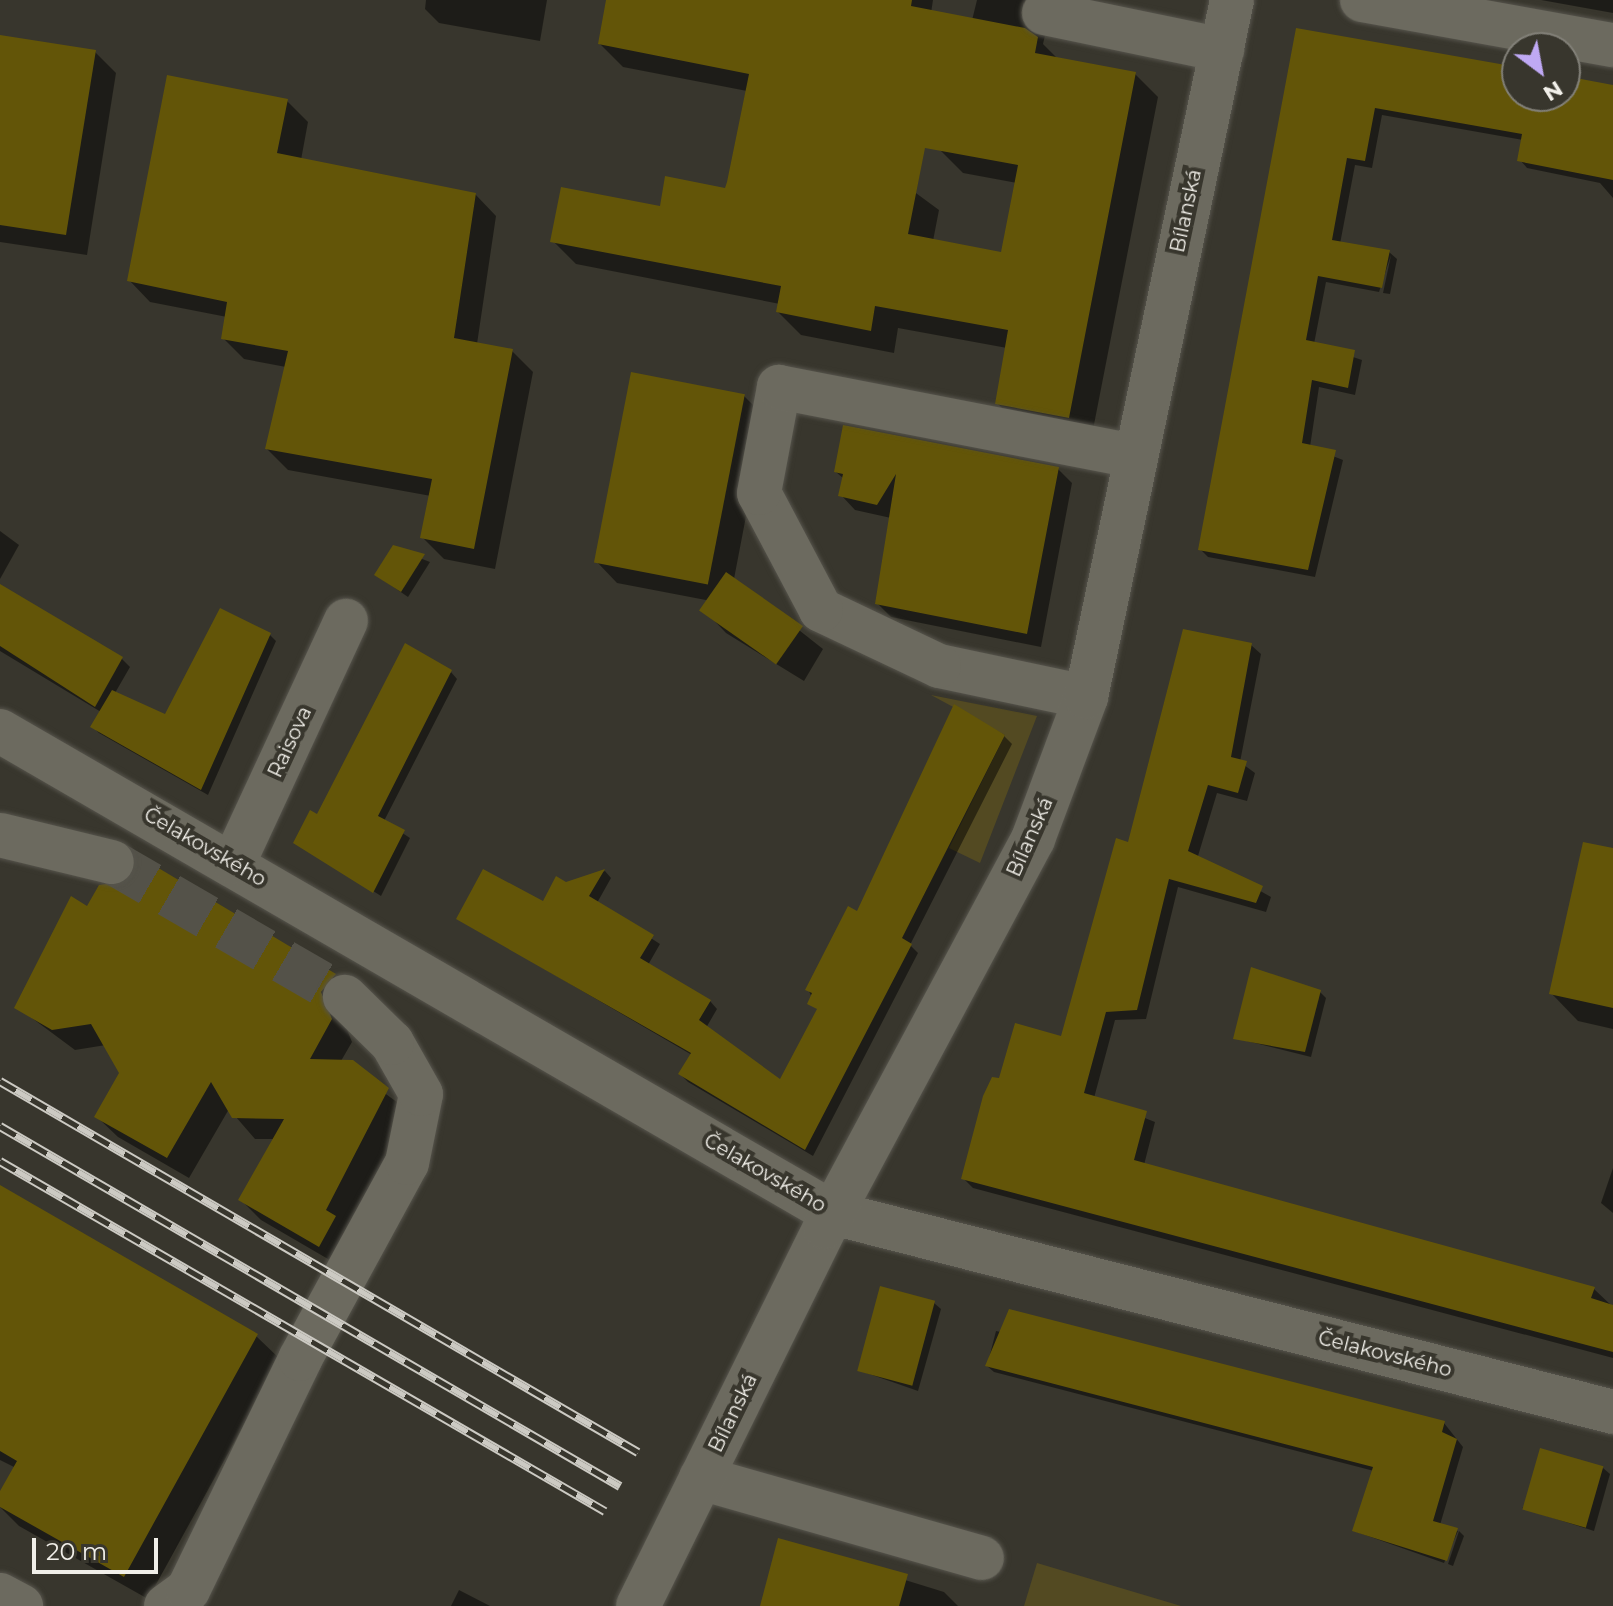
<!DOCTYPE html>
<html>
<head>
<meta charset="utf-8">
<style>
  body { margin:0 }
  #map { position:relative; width:1613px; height:1606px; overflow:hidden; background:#38362d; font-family:Montserrat,sans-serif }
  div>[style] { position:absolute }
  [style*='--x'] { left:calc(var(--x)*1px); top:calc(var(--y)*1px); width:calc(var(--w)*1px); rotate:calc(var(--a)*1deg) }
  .green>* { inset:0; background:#534a22 }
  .shadow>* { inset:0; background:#0007 }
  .building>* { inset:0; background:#635508; transform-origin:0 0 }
  .minor-tunnel>* { height:44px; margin-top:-22px; transform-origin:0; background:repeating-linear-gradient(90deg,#545249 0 44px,transparent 0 66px) }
  .roads { filter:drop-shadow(0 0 2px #56544c) drop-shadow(0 0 2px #56544c) }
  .minor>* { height:44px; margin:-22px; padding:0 22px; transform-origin:22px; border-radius:22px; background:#6c6a5f }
  .rail>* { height:9px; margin-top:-4.5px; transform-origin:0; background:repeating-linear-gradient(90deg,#38362d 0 18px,#cccac3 0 36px); box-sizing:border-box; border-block:2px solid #cccac3 }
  span { translate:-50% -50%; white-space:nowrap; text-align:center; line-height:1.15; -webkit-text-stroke:8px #38362d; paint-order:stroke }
  .street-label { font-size:20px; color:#f1efe9 }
  .north { position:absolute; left:1501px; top:32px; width:80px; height:80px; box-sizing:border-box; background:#38362d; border:2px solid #828078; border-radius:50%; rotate:148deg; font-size:22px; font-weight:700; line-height:32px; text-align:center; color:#f1efe9 }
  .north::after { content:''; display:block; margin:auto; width:28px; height:36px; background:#bfa9f4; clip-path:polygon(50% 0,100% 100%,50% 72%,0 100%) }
  .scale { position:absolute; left:32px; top:1538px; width:126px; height:36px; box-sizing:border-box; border:4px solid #f1efe9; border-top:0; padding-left:10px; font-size:24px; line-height:28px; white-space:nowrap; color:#f1efe9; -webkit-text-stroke:6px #38362d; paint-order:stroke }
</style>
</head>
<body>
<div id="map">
  <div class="green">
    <div style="clip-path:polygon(931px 695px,1037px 716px,980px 863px,949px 848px,1005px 735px)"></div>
    <div style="clip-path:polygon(1037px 1563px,1181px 1606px,1024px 1606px)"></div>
  </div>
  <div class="shadow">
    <div style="clip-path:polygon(426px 0,547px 0,540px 41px,439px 23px,425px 9px)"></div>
    <div style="clip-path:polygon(608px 0,933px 0,905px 185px,939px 210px,933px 241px,1003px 254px,1017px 183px,963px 173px,940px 150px,977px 0,1076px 0,1049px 19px,1043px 44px,1058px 59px,1135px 74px,1158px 97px,1091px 440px,1020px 426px,997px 403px,1007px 348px,898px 328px,894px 353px,801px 335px,778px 312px,780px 304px,576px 264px,553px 241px,726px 191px,747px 91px,623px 67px,600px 44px)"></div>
    <div style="clip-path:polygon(1541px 0,1613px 0,1613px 13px)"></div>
    <div style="clip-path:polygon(1298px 30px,1517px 69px,1517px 96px,1565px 96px,1565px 78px,1613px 86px,1613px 198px,1600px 183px,1527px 168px,1520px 160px,1523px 140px,1382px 115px,1372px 168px,1355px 165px,1340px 244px,1389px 252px,1397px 259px,1390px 294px,1383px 293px,1391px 255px,1379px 292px,1326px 282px,1314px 344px,1362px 360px,1355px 395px,1319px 387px,1310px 447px,1343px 460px,1315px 577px,1208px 557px,1200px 549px)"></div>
    <div style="clip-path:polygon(0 37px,95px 52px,116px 73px,87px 255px,0 242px)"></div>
    <div style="clip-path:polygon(287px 101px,308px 122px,301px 160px,475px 194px,496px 216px,477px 344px,512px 351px,533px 372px,495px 569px,444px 559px,422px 537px,431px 496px,288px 470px,267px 449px,286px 367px,244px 359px,223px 338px,227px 317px,150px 302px,129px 280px)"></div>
    <div style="clip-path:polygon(744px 396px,765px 417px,734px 579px,823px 649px,804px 681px,726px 633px,705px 611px,711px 601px,617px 583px,596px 561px)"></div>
    <div style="clip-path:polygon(1058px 469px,1072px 483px,1041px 647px,891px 617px,877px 603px,891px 518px,855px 510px,841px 495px,844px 479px,836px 472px)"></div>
    <div style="clip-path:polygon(0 531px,19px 545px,0 579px)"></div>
    <div style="clip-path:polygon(394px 548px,430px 562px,408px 597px,376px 575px)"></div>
    <div style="clip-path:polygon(0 586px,122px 659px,130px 667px,115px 693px,166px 717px,269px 634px,276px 641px,208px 795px,99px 733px,93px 727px,101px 712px,0 651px)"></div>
    <div style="clip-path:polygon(1251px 645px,1261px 654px,1240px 762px,1255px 773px,1247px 801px,1217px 793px,1198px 856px,1271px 897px,1266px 912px,1178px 887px,1146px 1019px,1115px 1020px,1094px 1098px,1155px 1122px,1144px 1165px,1594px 1289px,1613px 1307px,1613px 1358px,973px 1188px,963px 1178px,1000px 1081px,1062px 1038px,1129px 844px)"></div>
    <div style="clip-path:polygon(451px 672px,457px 679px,384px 821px,410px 838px,381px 896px,300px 845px)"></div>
    <div style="clip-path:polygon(1004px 736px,1012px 744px,910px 945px,918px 953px,813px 1156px,688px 1082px,680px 1074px,692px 1055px,459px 919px,543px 904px,566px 885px,605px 871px,611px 878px,597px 903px,660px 944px,648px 965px,710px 1001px,717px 1009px,706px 1028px,781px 1082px,818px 1011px,808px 989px,857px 914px)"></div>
    <div style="clip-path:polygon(1613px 850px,1613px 1029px,1578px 1021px,1551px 993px)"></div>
    <div style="clip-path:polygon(137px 857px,334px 976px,355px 997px,341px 1014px,352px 1042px,341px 1061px,409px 1111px,347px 1230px,340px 1266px,261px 1220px,240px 1199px,275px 1139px,255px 1139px,229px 1109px,189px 1178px,118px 1137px,96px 1116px,121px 1073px,106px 1045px,75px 1050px,17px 1007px,88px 908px,131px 881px)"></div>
    <div style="clip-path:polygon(1320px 992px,1326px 998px,1311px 1057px,1235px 1038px)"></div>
    <div style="clip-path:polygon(1613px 1168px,1613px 1213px,1601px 1203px)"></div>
    <div style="clip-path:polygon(0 1188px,256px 1336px,280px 1359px,148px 1599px,19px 1526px,0 1507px,16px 1468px,0 1460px)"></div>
    <div style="clip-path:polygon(934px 1303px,941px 1309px,918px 1391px,858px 1370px)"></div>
    <div style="clip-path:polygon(996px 1331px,1444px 1423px,1463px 1447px,1440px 1525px,1458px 1531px,1444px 1563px,1354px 1531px,1374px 1471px,994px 1372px,987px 1366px)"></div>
    <div style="clip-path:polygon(1603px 1468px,1610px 1474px,1594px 1531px,1522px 1508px)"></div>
    <div style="clip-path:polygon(1459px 1531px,1464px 1536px,1453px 1566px,1448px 1564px)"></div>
    <div style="clip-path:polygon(779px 1541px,944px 1592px,958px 1606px,763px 1606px)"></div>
    <div style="clip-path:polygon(459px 1590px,490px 1606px,451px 1606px)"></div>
  </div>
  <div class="building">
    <div style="clip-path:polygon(evenodd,606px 0,912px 0,911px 6px,1025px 28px,1038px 37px,1035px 53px,1136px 72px,1069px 418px,995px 404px,1008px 330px,875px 306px,871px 331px,776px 312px,781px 286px,550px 242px,561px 187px,660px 206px,665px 176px,725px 188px,727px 182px,749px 74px,598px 44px,606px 0,925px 148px,1018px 165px,1001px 252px,908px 234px,925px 148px)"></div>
    <div style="clip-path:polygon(1296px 28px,1517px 67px,1517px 96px,1565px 96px,1565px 76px,1613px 85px,1613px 180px,1517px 161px,1522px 134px,1375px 108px,1365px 161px,1347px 158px,1332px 240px,1390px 250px,1382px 288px,1318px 276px,1306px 340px,1355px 350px,1348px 388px,1312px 380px,1302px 443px,1336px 450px,1308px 570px,1198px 550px)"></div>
    <div style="clip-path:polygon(0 35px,96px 50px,66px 235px,0 225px)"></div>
    <div style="clip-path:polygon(167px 75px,288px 99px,277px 153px,476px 193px,454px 338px,513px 349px,474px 549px,420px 538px,432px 479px,265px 449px,288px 351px,221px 339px,227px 302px,127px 281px)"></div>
    <div style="left:631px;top:372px;width:116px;height:194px;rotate:11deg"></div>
    <div style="clip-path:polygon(843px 425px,1059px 467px,1027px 634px,875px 604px,896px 474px,877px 505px,838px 496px,843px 474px,834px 472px)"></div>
    <div style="clip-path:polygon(393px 545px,425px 554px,401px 592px,374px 575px)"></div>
    <div style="left:726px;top:572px;width:94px;height:47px;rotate:35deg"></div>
    <div style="clip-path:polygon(0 584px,123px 657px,95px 707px,0 646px)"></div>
    <div style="clip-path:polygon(220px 608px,271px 633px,201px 790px,90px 727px,112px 690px,165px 714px)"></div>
    <div style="clip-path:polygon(1183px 629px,1252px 643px,1231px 757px,1247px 761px,1238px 793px,1208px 785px,1188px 851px,1263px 886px,1256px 903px,1169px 879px,1137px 1010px,1106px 1012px,1084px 1093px,1147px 1111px,1134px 1160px,1595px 1287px,1591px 1298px,1613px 1305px,1613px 1352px,961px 1179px,983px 1096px,992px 1077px,999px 1078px,1015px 1023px,1061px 1036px,1116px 838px,1128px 842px)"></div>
    <div style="clip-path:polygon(405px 643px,452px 670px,378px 816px,405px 830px,373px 893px,293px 843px,310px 810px,317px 814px)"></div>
    <div style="clip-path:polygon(954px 704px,1005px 735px,902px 938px,912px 944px,805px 1150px,678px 1074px,691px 1053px,456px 919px,483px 869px,543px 901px,556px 876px,566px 882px,605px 869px,589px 896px,654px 935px,640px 958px,711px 1000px,699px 1020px,780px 1079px,817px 1009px,807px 1004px,812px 993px,805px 990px,848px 906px,857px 911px)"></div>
    <div style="clip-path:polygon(1583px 842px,1613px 848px,1613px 1008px,1549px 994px)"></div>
    <div style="clip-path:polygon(135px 854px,336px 974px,321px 992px,332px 1019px,310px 1059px,353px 1060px,389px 1088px,326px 1210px,336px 1216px,319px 1247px,238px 1200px,284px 1119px,232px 1118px,211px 1082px,167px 1158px,94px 1117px,119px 1073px,91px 1024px,52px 1030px,14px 1008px,71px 896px,87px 906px,99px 885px,130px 880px)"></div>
    <div style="clip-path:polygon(1251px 967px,1321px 990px,1305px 1052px,1233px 1039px)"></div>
    <div style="clip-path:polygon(0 1185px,258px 1334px,124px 1577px,0 1507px,0 1491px,17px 1461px,0 1451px)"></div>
    <div style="left:880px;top:1286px;width:57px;height:88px;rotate:15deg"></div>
    <div style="clip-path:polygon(1009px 1309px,1445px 1421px,1442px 1432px,1457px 1439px,1433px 1521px,1458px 1528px,1447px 1561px,1352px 1531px,1373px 1467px,985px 1366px)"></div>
    <div style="left:1540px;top:1448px;width:66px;height:64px;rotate:16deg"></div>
    <div style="clip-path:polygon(778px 1538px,908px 1574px,899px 1606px,760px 1606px)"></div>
  </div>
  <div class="minor-tunnel">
    <div style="--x:112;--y:862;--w:269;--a:30.1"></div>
  </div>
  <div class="roads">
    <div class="minor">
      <div style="--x:1362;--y:0;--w:255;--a:10.2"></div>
      <div style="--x:1044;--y:13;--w:182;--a:11.7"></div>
      <div style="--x:1086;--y:697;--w:150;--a:-168.1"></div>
      <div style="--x:939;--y:666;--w:131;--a:-154.6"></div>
      <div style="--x:821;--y:610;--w:132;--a:-117.9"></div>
      <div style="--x:759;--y:493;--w:108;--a:-79.3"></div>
      <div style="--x:779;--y:387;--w:361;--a:11"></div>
      <div style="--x:0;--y:731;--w:962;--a:30.06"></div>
      <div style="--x:833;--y:1213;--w:805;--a:14.31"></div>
      <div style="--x:0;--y:835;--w:115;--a:13.6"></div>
      <div style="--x:234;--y:862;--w:266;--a:-65.1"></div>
      <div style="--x:701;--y:1478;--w:292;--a:15.9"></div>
      <div style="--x:0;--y:1595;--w:24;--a:28"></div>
      <div style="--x:166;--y:1606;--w:27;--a:-36"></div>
      <div style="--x:188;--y:1590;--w:257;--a:-64.1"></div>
      <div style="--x:300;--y:1359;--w:223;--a:-61.4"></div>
      <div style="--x:407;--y:1163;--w:70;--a:-78.5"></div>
      <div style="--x:421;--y:1094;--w:59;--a:-119.6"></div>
      <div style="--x:392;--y:1043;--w:66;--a:-135.6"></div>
      <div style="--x:638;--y:1606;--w:423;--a:-63.7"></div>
      <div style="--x:825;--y:1227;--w:440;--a:-61.8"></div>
      <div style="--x:1033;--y:839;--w:152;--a:-69.5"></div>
      <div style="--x:1086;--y:697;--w:712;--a:-78.17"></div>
    </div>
  </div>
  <div class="rail">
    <div style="--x:0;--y:1081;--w:738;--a:30.18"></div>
    <div style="--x:0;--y:1126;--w:717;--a:30.14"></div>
    <div style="--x:0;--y:1161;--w:699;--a:30.05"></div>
  </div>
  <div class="street-label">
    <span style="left:1186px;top:211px;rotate:-78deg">Bílanská</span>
    <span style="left:290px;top:742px;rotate:-65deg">Raisova</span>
    <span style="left:1030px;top:837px;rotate:-66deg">Bílanská</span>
    <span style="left:205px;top:847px;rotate:30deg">Čelakovského</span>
    <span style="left:765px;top:1173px;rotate:30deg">Čelakovského</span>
    <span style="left:1385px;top:1354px;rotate:14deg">Čelakovského</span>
    <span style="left:733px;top:1413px;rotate:-64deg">Bílanská</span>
  </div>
  <div class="north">N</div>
  <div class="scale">20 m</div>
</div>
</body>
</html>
